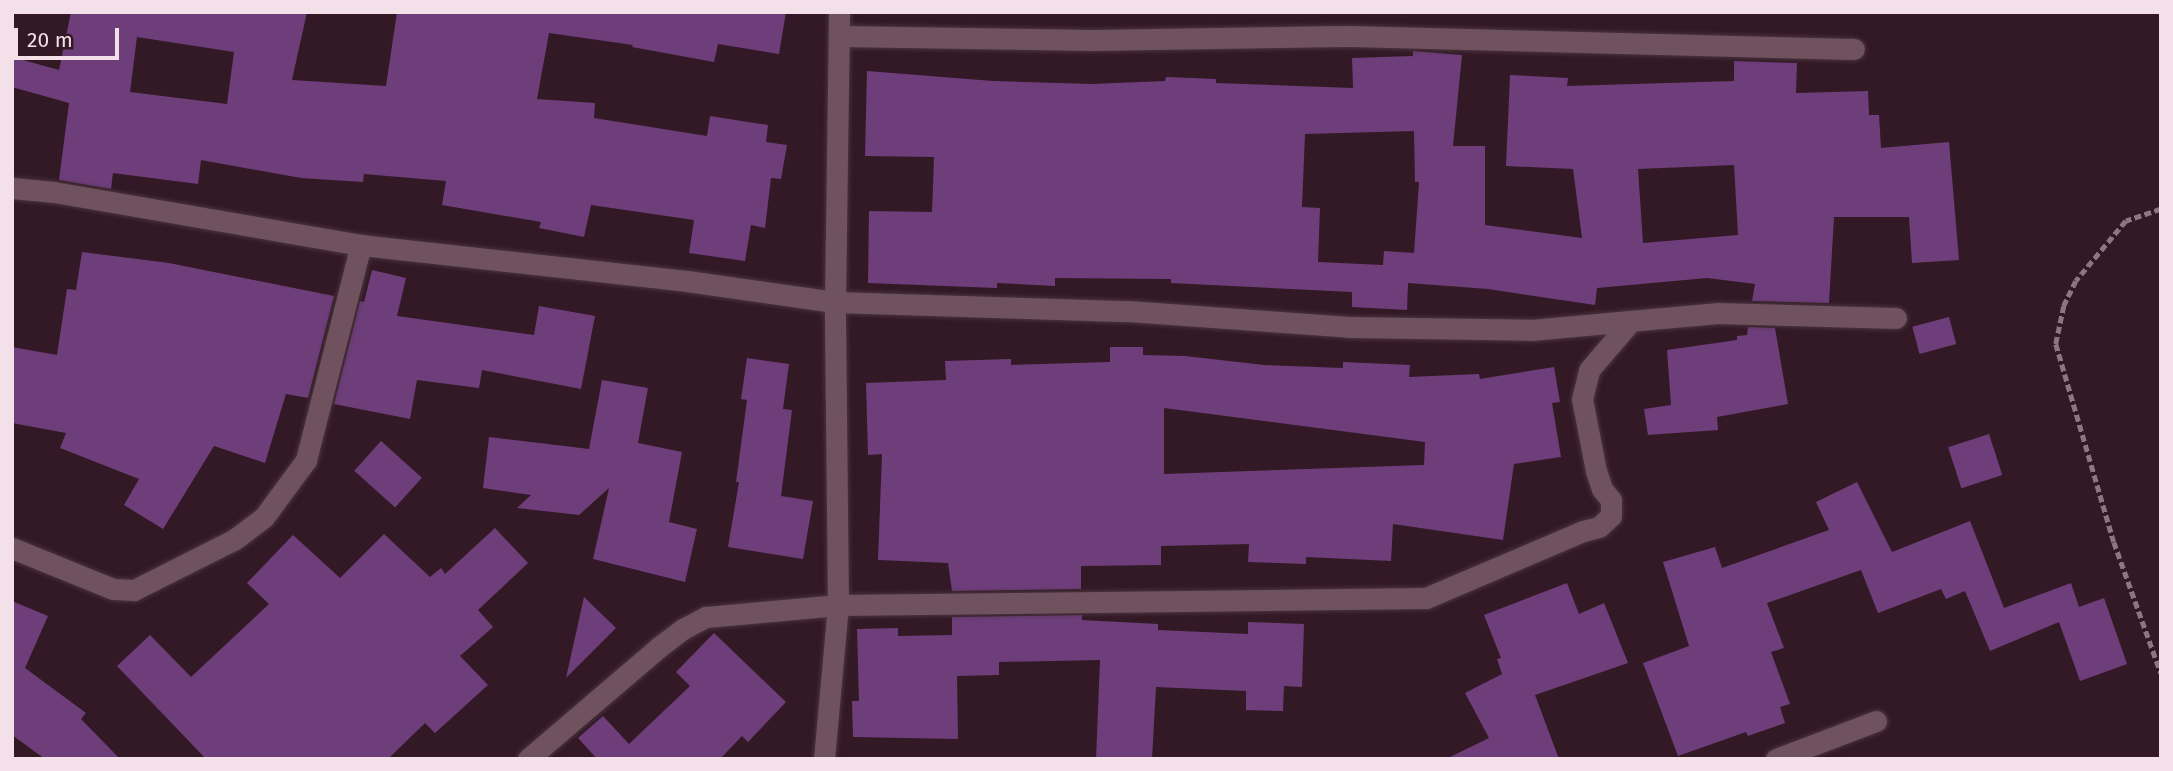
<!DOCTYPE html>
<html>
<head>
<meta charset="utf-8">
<style>
  body { margin:0 }
  #map { position:relative; width:2173px; height:771px; overflow:hidden; background:#331925; font-family:"Fira Sans",sans-serif }
  div>[style] { position:absolute }
  [style*='--x'] { left:calc(var(--x)*1px); top:calc(var(--y)*1px); width:calc(var(--w)*1px); rotate:calc(var(--a)*1deg) }
  .building>* { inset:0; background:#6e3e7b; transform-origin:0 0 }
  .path>* { height:4.5px; margin-top:-2.25px; transform-origin:0; background:repeating-linear-gradient(90deg,#8d7680 0 7px,transparent 0 10.5px) }
  .roads { filter:drop-shadow(0 0 2px #49343e) drop-shadow(0 0 2px #49343e) }
  .street>* { height:21px; margin:-10.5px; padding:0 10.5px; transform-origin:10.5px; border-radius:10.5px; background:#70525f }
  span { translate:-50% -50%; white-space:nowrap; text-align:center; line-height:1.15; -webkit-text-stroke:5px #331925; paint-order:stroke }
  .frame { position:absolute; inset:0; border:14px solid #f3e0e8; pointer-events:none }
  .scale { position:absolute; left:14px; top:28px; width:105px; height:32px; box-sizing:border-box; border:4px solid #f3e0e8; border-top:0; padding-left:9px; font-size:21px; line-height:24px; white-space:nowrap; color:#f3e0e8; -webkit-text-stroke:5px #331925; paint-order:stroke }
</style>
</head>
<body>
<div id="map">
  <div class="building">
    <div style="clip-path:polygon(evenodd,71px 12px,307px 12px,292px 80px,386px 86px,397px 12px,786px 12px,779px 54px,718px 44px,714px 62px,632px 47px,633px 45px,549px 33px,537px 99px,595px 103px,594px 118px,707px 136px,710px 116px,768px 125px,766px 142px,787px 145px,781px 179px,771px 178px,765px 228px,751px 225px,745px 261px,689px 253px,694px 220px,591px 205px,584px 237px,539px 228px,541px 222px,442px 205px,446px 181px,364px 174px,363px 182px,301px 178px,201px 160px,198px 184px,113px 173px,111px 189px,59px 180px,69px 103px,12px 87px,12px 57px,59px 70px,71px 12px,137px 37px,234px 52px,227px 104px,130px 92px,137px 37px)"></div>
    <div style="clip-path:polygon(evenodd,1413px 51px,1462px 55px,1453px 146px,1485px 146px,1485px 225px,1582px 238px,1573px 169px,1506px 166px,1510px 75px,1568px 78px,1567px 86px,1734px 81px,1734px 61px,1797px 63px,1796px 93px,1868px 91px,1869px 115px,1879px 115px,1881px 148px,1949px 142px,1959px 260px,1912px 263px,1909px 217px,1834px 217px,1829px 303px,1752px 301px,1755px 284px,1707px 278px,1597px 288px,1595px 305px,1488px 289px,1408px 283px,1407px 310px,1352px 307px,1352px 292px,1171px 283px,1171px 279px,1055px 278px,1055px 286px,997px 283px,997px 288px,868px 283px,869px 211px,932px 212px,934px 157px,865px 156px,867px 71px,993px 81px,1092px 84px,1165px 81px,1166px 77px,1216px 79px,1216px 83px,1353px 88px,1352px 58px,1413px 56px,1413px 51px,1414px 131px,1415px 182px,1419px 182px,1414px 253px,1384px 251px,1383px 265px,1318px 262px,1320px 208px,1302px 207px,1305px 134px,1414px 131px,1413px 51px,1734px 165px,1738px 235px,1643px 243px,1638px 169px,1734px 165px)"></div>
    <div style="clip-path:polygon(82px 252px,169px 263px,334px 296px,308px 398px,286px 394px,265px 463px,214px 446px,163px 529px,124px 505px,139px 479px,60px 448px,66px 433px,12px 423px,12px 347px,57px 355px,67px 289px,76px 290px)"></div>
    <div style="clip-path:polygon(372px 270px,406px 278px,397px 316px,534px 335px,539px 306px,595px 316px,581px 389px,482px 370px,479px 388px,417px 380px,410px 419px,334px 404px,360px 301px,364px 302px)"></div>
    <div style="left:1949px;top:317px;width:28px;height:38px;rotate:75deg"></div>
    <div style="clip-path:polygon(1748px 327px,1775px 328px,1788px 404px,1717px 417px,1718px 430px,1648px 435px,1644px 409px,1671px 405px,1667px 350px,1737px 340px,1737px 336px,1747px 335px)"></div>
    <div style="clip-path:polygon(evenodd,1110px 347px,1143px 347px,1143px 355px,1185px 356px,1264px 365px,1343px 368px,1343px 362px,1410px 365px,1409px 377px,1479px 374px,1480px 379px,1554px 367px,1560px 402px,1552px 403px,1561px 457px,1514px 464px,1503px 540px,1393px 524px,1391px 561px,1306px 557px,1306px 564px,1248px 562px,1249px 544px,1161px 546px,1161px 565px,1081px 566px,1081px 589px,952px 591px,948px 563px,878px 560px,882px 454px,868px 455px,866px 383px,946px 380px,945px 361px,1011px 359px,1011px 365px,1110px 362px,1110px 347px,1164px 408px,1425px 442px,1424px 465px,1164px 474px,1164px 408px)"></div>
    <div style="clip-path:polygon(747px 358px,789px 364px,783px 409px,792px 410px,781px 496px,813px 501px,803px 559px,728px 547px,739px 482px,736px 482px,747px 400px,741px 399px)"></div>
    <div style="clip-path:polygon(602px 380px,648px 388px,638px 443px,682px 452px,669px 522px,697px 529px,685px 582px,593px 559px,609px 488px,579px 515px,517px 508px,531px 495px,483px 488px,489px 437px,589px 449px)"></div>
    <div style="left:1989px;top:434px;width:43px;height:43px;rotate:72deg"></div>
    <div style="left:381px;top:441px;width:55px;height:40px;rotate:42deg"></div>
    <div style="clip-path:polygon(1857px 482px,1892px 552px,1970px 521px,2004px 608px,2071px 583px,2079px 607px,2104px 598px,2127px 664px,2080px 681px,2059px 622px,1990px 651px,1965px 591px,1946px 599px,1941px 589px,1878px 613px,1861px 570px,1767px 603px,1784px 648px,1771px 652px,1790px 704px,1780px 707px,1785px 723px,1748px 736px,1746px 732px,1678px 756px,1643px 663px,1689px 646px,1663px 562px,1715px 547px,1722px 568px,1829px 530px,1816px 502px)"></div>
    <div style="clip-path:polygon(495px 528px,528px 563px,478px 610px,493px 627px,460px 656px,488px 685px,435px 733px,425px 723px,388px 759px,206px 759px,117px 666px,150px 635px,191px 677px,269px 604px,247px 583px,293px 535px,340px 578px,384px 534px,430px 577px,441px 568px,445px 574px)"></div>
    <div style="clip-path:polygon(1567px 583px,1579px 614px,1604px 603px,1628px 663px,1535px 695px,1559px 759px,1446px 759px,1489px 738px,1465px 693px,1502px 674px,1497px 659px,1501px 658px,1484px 615px)"></div>
    <div style="clip-path:polygon(584px 597px,616px 628px,566px 678px)"></div>
    <div style="clip-path:polygon(12px 601px,48px 616px,25px 668px,86px 713px,81px 719px,120px 759px,45px 759px,12px 735px)"></div>
    <div style="clip-path:polygon(1082px 615px,1082px 620px,1158px 624px,1158px 630px,1248px 634px,1248px 622px,1304px 624px,1302px 687px,1284px 686px,1283px 711px,1246px 710px,1246px 691px,1156px 687px,1152px 759px,1096px 759px,1100px 660px,999px 662px,999px 675px,957px 676px,958px 739px,853px 737px,852px 701px,859px 701px,857px 629px,898px 628px,898px 636px,952px 635px,952px 617px)"></div>
    <div style="clip-path:polygon(714px 633px,786px 702px,748px 742px,742px 736px,720px 759px,597px 759px,578px 738px,603px 716px,629px 744px,690px 686px,676px 672px)"></div>
  </div>
  <div class="path">
    <div style="--x:2161;--y:209;--w:37;--a:161"></div>
    <div style="--x:2126;--y:221;--w:78;--a:129.8"></div>
    <div style="--x:2076;--y:281;--w:28;--a:116"></div>
    <div style="--x:2064;--y:306;--w:39;--a:102"></div>
    <div style="--x:2056;--y:344;--w:206;--a:73.7"></div>
    <div style="--x:2114;--y:542;--w:139;--a:70.3"></div>
  </div>
  <div class="roads">
    <div class="street">
      <div style="--x:840;--y:36;--w:253;--a:0.9"></div>
      <div style="--x:1093;--y:40;--w:258;--a:-0.9"></div>
      <div style="--x:1351;--y:36;--w:503;--a:1.48"></div>
      <div style="--x:12;--y:188;--w:42;--a:5.4"></div>
      <div style="--x:54;--y:192;--w:312;--a:9.8"></div>
      <div style="--x:361;--y:245;--w:328;--a:6.3"></div>
      <div style="--x:687;--y:281;--w:149;--a:8.1"></div>
      <div style="--x:835;--y:302;--w:293;--a:1.8"></div>
      <div style="--x:1128;--y:311;--w:222;--a:4.1"></div>
      <div style="--x:1349;--y:327;--w:182;--a:0.9"></div>
      <div style="--x:1531;--y:330;--w:188;--a:-5.2"></div>
      <div style="--x:1718;--y:313;--w:178;--a:1.6"></div>
      <div style="--x:12;--y:548;--w:109;--a:22.1"></div>
      <div style="--x:113;--y:589;--w:21;--a:3"></div>
      <div style="--x:134;--y:590;--w:113;--a:-26.8"></div>
      <div style="--x:235;--y:539;--w:36;--a:-37"></div>
      <div style="--x:264;--y:517;--w:71;--a:-53.6"></div>
      <div style="--x:306;--y:460;--w:222;--a:-75.7"></div>
      <div style="--x:528;--y:759;--w:172;--a:-40.5"></div>
      <div style="--x:659;--y:647;--w:30;--a:-37"></div>
      <div style="--x:683;--y:629;--w:26;--a:-28"></div>
      <div style="--x:706;--y:617;--w:133;--a:-5.2"></div>
      <div style="--x:838;--y:605;--w:588;--a:-0.68"></div>
      <div style="--x:1426;--y:598;--w:171;--a:-23.1"></div>
      <div style="--x:1583;--y:531;--w:16;--a:-14"></div>
      <div style="--x:1599;--y:527;--w:16;--a:-43"></div>
      <div style="--x:1611;--y:516;--w:16;--a:-90"></div>
      <div style="--x:1611;--y:500;--w:14;--a:-129"></div>
      <div style="--x:1602;--y:489;--w:19;--a:-108"></div>
      <div style="--x:1596;--y:471;--w:73;--a:-101"></div>
      <div style="--x:1582;--y:399;--w:30;--a:-76"></div>
      <div style="--x:1589;--y:370;--w:65;--a:-49.4"></div>
      <div style="--x:824;--y:759;--w:155;--a:-84.8"></div>
      <div style="--x:838;--y:605;--w:303;--a:-90.6"></div>
      <div style="--x:835;--y:302;--w:290;--a:-89.2"></div>
      <div style="--x:1776;--y:759;--w:107;--a:-20.8"></div>
    </div>
  </div>
  <div class="frame"></div>
  <div class="scale">20 m</div>
</div>
</body>
</html>
